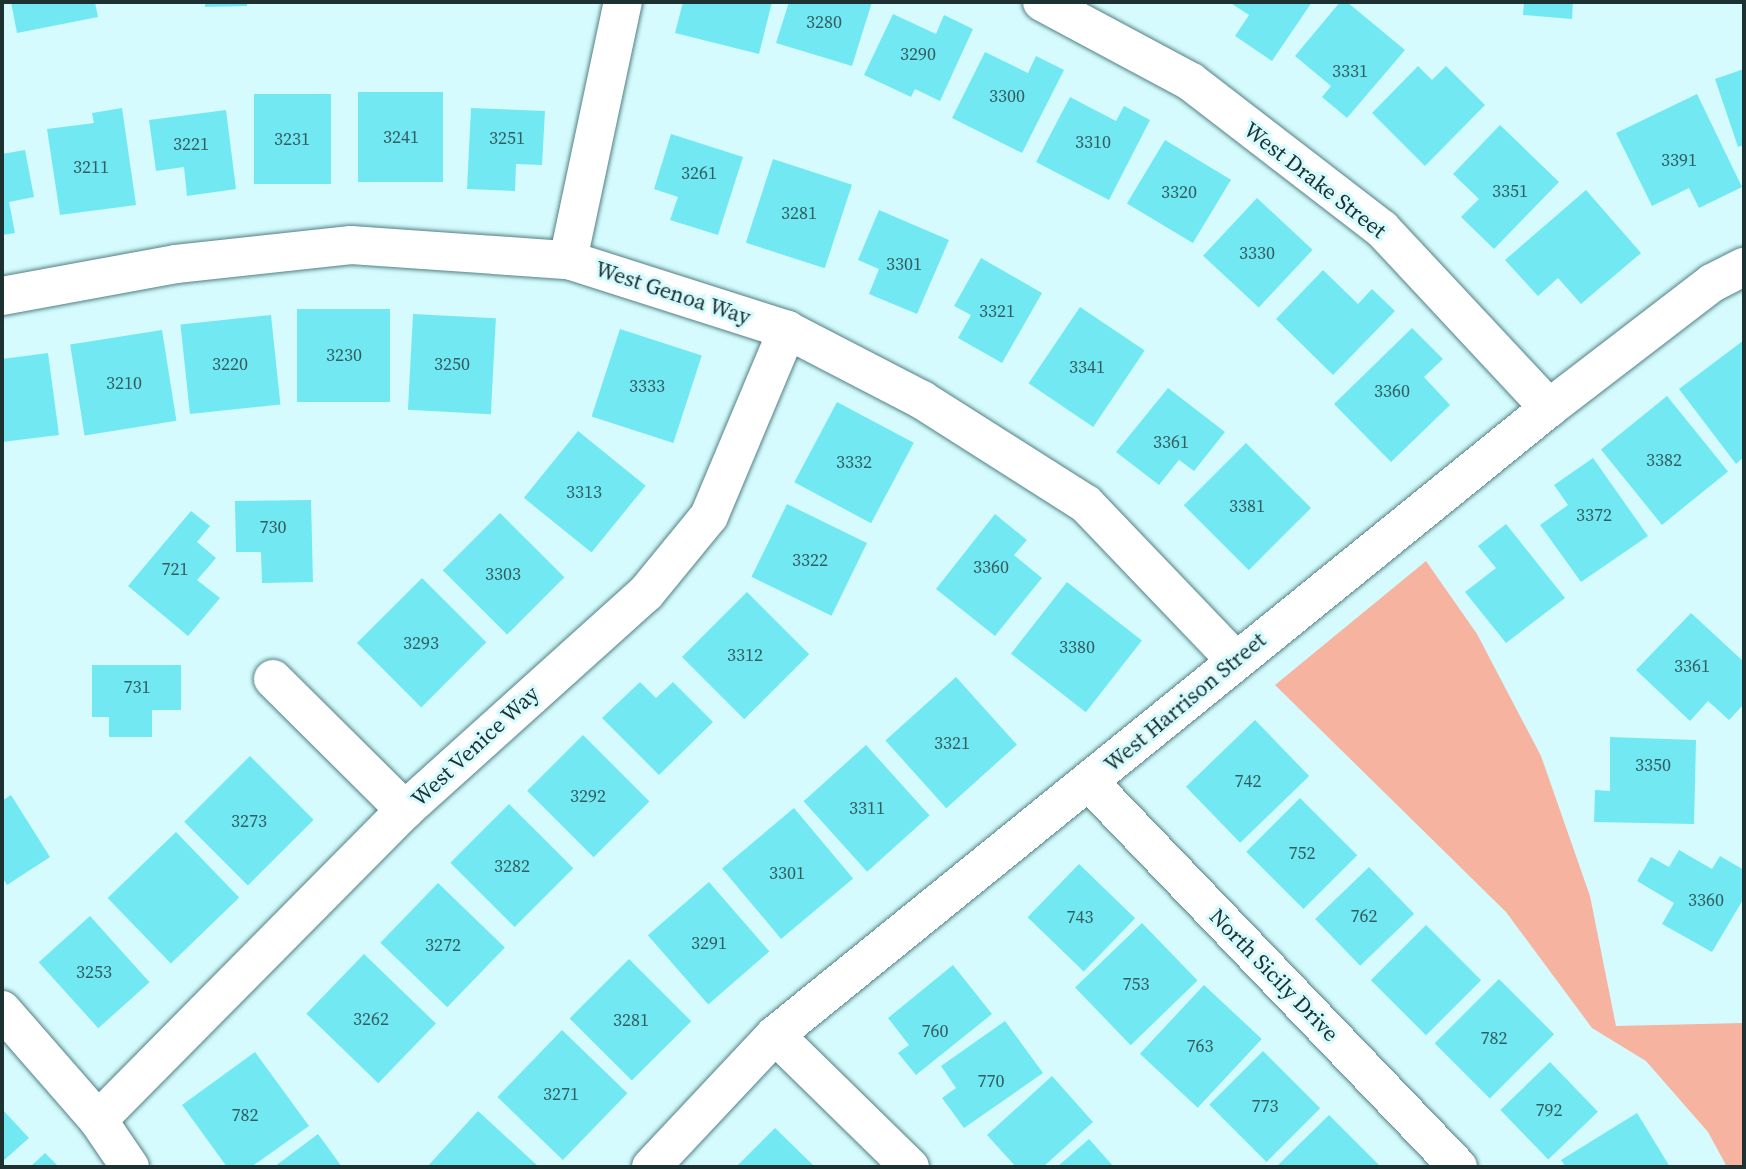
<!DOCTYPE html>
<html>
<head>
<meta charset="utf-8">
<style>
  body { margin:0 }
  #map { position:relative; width:1746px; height:1169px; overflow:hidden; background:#d5fbfe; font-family:"Source Serif 4",serif }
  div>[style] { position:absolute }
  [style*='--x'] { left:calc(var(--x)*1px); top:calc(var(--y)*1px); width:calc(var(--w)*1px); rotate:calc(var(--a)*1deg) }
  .green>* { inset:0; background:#f5b3a0 }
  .building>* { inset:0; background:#72e9f2; transform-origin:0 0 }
  .roads { filter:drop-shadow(0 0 2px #538084) drop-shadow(0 0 2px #538084) }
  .minor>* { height:38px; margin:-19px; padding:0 19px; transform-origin:19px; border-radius:19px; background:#fff }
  span { translate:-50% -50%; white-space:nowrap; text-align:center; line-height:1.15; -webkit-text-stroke:6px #d5fbfe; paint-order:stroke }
  .number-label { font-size:18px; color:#325e62 }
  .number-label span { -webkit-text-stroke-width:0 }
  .street-label { font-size:22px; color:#1d3032 }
  .frame { position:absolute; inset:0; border:4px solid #1d3032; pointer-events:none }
</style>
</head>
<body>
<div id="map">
  <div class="green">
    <div style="clip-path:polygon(1426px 561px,1477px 634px,1541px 756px,1590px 896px,1616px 1026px,1744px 1023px,1744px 1167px,1727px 1167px,1708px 1132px,1646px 1061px,1592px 1028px,1506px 912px,1275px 685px)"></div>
  </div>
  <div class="building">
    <div style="clip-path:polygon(11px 2px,95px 2px,98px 17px,17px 33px)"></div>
    <div style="clip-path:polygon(205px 2px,247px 2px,247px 6px,205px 7px)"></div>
    <div style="clip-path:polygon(683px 2px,772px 2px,759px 54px,675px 33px)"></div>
    <div style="clip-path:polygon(789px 2px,872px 2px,852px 66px,776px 43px)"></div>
    <div style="clip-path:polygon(1229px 2px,1312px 2px,1272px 61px,1235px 36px,1249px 15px)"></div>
    <div style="clip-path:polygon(1340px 2px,1347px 2px,1405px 50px,1347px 118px,1322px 97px,1331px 86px,1295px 56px)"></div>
    <div style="clip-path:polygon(1524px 2px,1573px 2px,1572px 19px,1523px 15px)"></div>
    <div style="clip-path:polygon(893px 14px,936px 34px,944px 15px,973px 29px,940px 101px,915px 89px,911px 97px,864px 75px)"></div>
    <div style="clip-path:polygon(985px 52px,1028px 73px,1036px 56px,1064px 70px,1022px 153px,952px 118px)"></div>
    <div style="clip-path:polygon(1418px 66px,1432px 80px,1446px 66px,1485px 105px,1425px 166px,1372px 113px)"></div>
    <div style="clip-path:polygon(1744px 69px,1744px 145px,1738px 147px,1715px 79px)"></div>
    <div style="left:358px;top:92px;width:85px;height:90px"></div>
    <div style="left:254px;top:94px;width:77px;height:90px"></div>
    <div style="clip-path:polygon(1697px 94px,1742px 187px,1699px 208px,1689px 188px,1652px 206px,1616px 133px)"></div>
    <div style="clip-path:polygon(1070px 97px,1116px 121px,1124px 106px,1150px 120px,1109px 200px,1036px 162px)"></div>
    <div style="clip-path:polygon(122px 108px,136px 205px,60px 215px,47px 129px,94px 123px,92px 113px)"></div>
    <div style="clip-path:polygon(471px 108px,545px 111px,542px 165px,516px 164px,515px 191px,467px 189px)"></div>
    <div style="clip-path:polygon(226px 110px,236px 189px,187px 196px,184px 167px,156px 171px,149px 120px)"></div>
    <div style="clip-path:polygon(1500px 125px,1559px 182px,1494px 249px,1461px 217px,1479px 199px,1453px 174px)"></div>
    <div style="clip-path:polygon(671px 134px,743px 157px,718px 235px,670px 220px,678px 197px,654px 189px)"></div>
    <div style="left:1165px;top:140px;width:77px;height:74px;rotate:31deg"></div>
    <div style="clip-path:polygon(25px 150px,34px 197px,9px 202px,15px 233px,2px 235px,2px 154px)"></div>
    <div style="left:773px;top:159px;width:83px;height:88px;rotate:18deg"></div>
    <div style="clip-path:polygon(1586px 190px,1641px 253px,1581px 304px,1558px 278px,1538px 296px,1505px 260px)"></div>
    <div style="left:1257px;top:198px;width:76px;height:79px;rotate:43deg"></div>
    <div style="clip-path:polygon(879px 210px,949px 240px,917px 314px,869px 294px,879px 269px,858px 260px)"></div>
    <div style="clip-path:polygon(981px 258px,1042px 293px,1002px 363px,958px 338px,971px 315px,954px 306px)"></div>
    <div style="clip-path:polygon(1323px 270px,1358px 304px,1372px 289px,1395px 311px,1333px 375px,1276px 319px)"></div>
    <div style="left:1080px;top:307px;width:78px;height:92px;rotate:34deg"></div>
    <div style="left:297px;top:309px;width:93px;height:93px"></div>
    <div style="left:413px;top:314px;width:83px;height:96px;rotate:3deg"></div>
    <div style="left:271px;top:315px;width:90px;height:91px;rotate:84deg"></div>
    <div style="clip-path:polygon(1412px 328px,1443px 359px,1424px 377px,1450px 405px,1391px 462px,1334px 404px)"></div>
    <div style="left:620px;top:329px;width:86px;height:92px;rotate:18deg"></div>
    <div style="left:162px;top:330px;width:92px;height:93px;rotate:81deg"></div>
    <div style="clip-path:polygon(1744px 340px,1744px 457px,1736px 464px,1679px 389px)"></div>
    <div style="clip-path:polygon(48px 353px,59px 435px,2px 442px,2px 359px)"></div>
    <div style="clip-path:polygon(1168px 388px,1225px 432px,1194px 471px,1179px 460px,1159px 485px,1116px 452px)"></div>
    <div style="left:1667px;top:396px;width:97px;height:85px;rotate:51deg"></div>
    <div style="left:837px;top:402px;width:87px;height:91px;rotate:28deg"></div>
    <div style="left:578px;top:431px;width:87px;height:86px;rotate:39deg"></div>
    <div style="left:1246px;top:443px;width:92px;height:88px;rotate:45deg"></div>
    <div style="clip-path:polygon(1593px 458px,1648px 536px,1581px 582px,1540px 525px,1568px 505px,1554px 485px)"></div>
    <div style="clip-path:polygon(311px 500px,313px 582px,262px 583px,261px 552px,236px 552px,235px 501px)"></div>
    <div style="left:787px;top:504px;width:89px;height:81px;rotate:26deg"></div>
    <div style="clip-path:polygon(191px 511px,210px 526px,197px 542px,216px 558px,197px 580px,220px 598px,188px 636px,128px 586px)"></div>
    <div style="left:500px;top:513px;width:91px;height:81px;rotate:45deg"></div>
    <div style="clip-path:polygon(995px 514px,1027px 540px,1014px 555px,1042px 578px,995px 636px,936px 589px)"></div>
    <div style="clip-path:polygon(1506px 524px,1565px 598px,1506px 643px,1465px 592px,1496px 568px,1478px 546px)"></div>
    <div style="left:422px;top:578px;width:91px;height:92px;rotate:45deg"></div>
    <div style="left:1067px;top:582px;width:95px;height:91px;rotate:38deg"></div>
    <div style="left:747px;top:592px;width:88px;height:92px;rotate:45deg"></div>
    <div style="clip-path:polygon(1691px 613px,1744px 662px,1744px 704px,1729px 720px,1708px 701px,1690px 721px,1636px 670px)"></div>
    <div style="clip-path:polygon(92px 665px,181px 665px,181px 710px,152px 710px,152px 737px,109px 737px,109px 717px,92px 717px)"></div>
    <div style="left:956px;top:677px;width:91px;height:95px;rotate:48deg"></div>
    <div style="clip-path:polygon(640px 682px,656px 698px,673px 682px,713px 722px,659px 775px,602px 718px)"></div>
    <div style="left:1255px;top:720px;width:78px;height:96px;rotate:46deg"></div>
    <div style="left:583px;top:735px;width:94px;height:79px;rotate:45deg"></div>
    <div style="clip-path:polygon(1610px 737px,1696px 740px,1694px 824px,1594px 822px,1595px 790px,1610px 791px)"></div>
    <div style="left:866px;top:745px;width:95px;height:84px;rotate:48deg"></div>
    <div style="left:250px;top:756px;width:90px;height:93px;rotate:45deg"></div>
    <div style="clip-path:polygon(11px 795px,50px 857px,7px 885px,2px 877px,2px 801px)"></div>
    <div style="left:1300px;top:798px;width:81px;height:76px;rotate:45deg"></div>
    <div style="left:509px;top:804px;width:91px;height:83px;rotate:45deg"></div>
    <div style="left:794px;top:808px;width:92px;height:94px;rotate:50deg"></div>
    <div style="left:176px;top:832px;width:91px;height:95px;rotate:46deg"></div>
    <div style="clip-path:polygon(1679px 850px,1712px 869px,1720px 856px,1744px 870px,1744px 898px,1712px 952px,1662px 924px,1674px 903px,1637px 881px,1651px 857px,1669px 867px)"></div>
    <div style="left:1079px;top:864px;width:78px;height:74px;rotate:44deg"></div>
    <div style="left:1369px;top:867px;width:65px;height:75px;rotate:46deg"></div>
    <div style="left:709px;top:882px;width:92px;height:81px;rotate:49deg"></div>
    <div style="left:438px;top:883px;width:93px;height:83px;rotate:44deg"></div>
    <div style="left:90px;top:916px;width:89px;height:69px;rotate:48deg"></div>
    <div style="left:1142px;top:923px;width:80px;height:93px;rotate:46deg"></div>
    <div style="left:1426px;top:925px;width:78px;height:78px;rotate:45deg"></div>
    <div style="left:364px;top:954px;width:100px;height:83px;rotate:44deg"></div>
    <div style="left:629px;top:959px;width:88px;height:84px;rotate:45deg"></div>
    <div style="clip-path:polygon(953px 965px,992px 1014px,916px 1075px,898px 1053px,909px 1045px,888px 1018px)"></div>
    <div style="left:1499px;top:979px;width:78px;height:91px;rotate:45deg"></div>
    <div style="left:1204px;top:985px;width:79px;height:94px;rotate:43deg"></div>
    <div style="clip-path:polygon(1005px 1021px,1043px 1073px,964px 1128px,942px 1098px,956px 1088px,941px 1066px)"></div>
    <div style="left:562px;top:1030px;width:91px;height:93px;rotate:44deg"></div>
    <div style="left:1263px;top:1051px;width:81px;height:76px;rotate:45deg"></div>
    <div style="clip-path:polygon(255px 1052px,309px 1126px,251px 1167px,227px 1167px,182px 1105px)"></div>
    <div style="left:1550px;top:1062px;width:69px;height:69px;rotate:46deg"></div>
    <div style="clip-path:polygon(1052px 1076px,1093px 1122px,1043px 1167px,1016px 1167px,987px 1135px)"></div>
    <div style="clip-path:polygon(2px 1109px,29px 1138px,2px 1162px)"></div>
    <div style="clip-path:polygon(478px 1111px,539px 1167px,427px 1167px)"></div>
    <div style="clip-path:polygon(1637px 1113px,1670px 1167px,1566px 1167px,1561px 1160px)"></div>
    <div style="clip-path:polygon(1329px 1115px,1381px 1167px,1276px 1167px)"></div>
    <div style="clip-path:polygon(775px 1128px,815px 1167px,736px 1167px)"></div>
    <div style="clip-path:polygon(318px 1134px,342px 1167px,274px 1167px)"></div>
    <div style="clip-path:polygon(1089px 1139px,1114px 1167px,1057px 1167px)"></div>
    <div style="clip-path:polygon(45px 1153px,59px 1167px,30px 1167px)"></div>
  </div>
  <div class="roads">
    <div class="minor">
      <div style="--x:1042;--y:2;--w:169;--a:28.2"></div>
      <div style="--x:1191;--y:82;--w:241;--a:37.6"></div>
      <div style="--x:1382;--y:229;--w:245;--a:47"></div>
      <div style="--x:568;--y:260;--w:264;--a:-78"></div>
      <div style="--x:2;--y:296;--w:177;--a:-10.4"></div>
      <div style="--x:176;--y:264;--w:176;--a:-6.2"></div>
      <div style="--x:351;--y:245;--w:218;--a:4"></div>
      <div style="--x:568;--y:260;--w:230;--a:17.7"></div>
      <div style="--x:787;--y:330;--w:152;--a:27.4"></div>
      <div style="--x:922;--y:400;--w:194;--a:32.4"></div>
      <div style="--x:1086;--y:504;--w:214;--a:46.3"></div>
      <div style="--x:273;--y:679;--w:186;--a:44.8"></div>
      <div style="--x:1090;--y:783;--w:532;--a:46.22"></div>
      <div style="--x:2;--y:1010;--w:146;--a:48.9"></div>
      <div style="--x:98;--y:1120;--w:57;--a:55.8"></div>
      <div style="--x:775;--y:1035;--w:189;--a:44.4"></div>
      <div style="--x:98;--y:1120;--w:436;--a:-45.3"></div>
      <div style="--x:405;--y:810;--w:324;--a:-42"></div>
      <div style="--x:646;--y:593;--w:99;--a:-50.7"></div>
      <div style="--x:709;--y:516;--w:202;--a:-67.2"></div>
      <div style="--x:651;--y:1167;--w:181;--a:-46.8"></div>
      <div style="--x:775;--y:1035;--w:996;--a:-39.01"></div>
      <div style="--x:1549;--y:408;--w:205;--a:-37.5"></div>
      <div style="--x:1712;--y:283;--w:36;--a:-27"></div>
    </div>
  </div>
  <div class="number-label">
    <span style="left:824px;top:22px">3280</span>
    <span style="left:918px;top:54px">3290</span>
    <span style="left:1350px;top:71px">3331</span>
    <span style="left:1007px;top:96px">3300</span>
    <span style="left:401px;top:137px">3241</span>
    <span style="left:507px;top:138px">3251</span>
    <span style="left:292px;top:139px">3231</span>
    <span style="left:1093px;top:142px">3310</span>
    <span style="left:191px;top:144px">3221</span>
    <span style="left:1679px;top:160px">3391</span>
    <span style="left:91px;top:167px">3211</span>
    <span style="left:699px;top:173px">3261</span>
    <span style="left:1510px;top:191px">3351</span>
    <span style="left:1179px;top:192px">3320</span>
    <span style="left:799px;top:213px">3281</span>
    <span style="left:1257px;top:253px">3330</span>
    <span style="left:904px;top:264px">3301</span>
    <span style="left:997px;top:311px">3321</span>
    <span style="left:344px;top:355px">3230</span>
    <span style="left:230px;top:364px">3220</span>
    <span style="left:452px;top:364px">3250</span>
    <span style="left:1087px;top:367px">3341</span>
    <span style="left:124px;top:383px">3210</span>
    <span style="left:647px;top:386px">3333</span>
    <span style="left:1392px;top:391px">3360</span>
    <span style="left:1171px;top:442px">3361</span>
    <span style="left:1664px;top:460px">3382</span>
    <span style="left:854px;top:462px">3332</span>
    <span style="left:584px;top:492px">3313</span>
    <span style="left:1247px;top:506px">3381</span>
    <span style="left:1594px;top:515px">3372</span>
    <span style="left:273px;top:527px">730</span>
    <span style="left:810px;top:560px">3322</span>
    <span style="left:991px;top:567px">3360</span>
    <span style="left:175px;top:569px">721</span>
    <span style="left:503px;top:574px">3303</span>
    <span style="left:421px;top:643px">3293</span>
    <span style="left:1077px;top:647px">3380</span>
    <span style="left:745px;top:655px">3312</span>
    <span style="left:1692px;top:666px">3361</span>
    <span style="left:137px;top:687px">731</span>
    <span style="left:952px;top:743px">3321</span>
    <span style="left:1653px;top:765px">3350</span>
    <span style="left:1248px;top:781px">742</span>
    <span style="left:588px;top:796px">3292</span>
    <span style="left:867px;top:808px">3311</span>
    <span style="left:249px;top:821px">3273</span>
    <span style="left:1302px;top:853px">752</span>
    <span style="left:512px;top:866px">3282</span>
    <span style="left:787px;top:873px">3301</span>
    <span style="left:1706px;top:900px">3360</span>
    <span style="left:1364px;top:916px">762</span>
    <span style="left:1080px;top:917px">743</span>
    <span style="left:709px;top:943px">3291</span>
    <span style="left:443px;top:945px">3272</span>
    <span style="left:94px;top:972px">3253</span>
    <span style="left:1136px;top:984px">753</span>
    <span style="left:371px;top:1019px">3262</span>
    <span style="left:631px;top:1020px">3281</span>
    <span style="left:935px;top:1031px">760</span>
    <span style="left:1494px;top:1038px">782</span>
    <span style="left:1200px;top:1046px">763</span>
    <span style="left:991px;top:1081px">770</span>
    <span style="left:561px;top:1094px">3271</span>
    <span style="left:1265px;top:1106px">773</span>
    <span style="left:1549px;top:1110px">792</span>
    <span style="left:245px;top:1115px">782</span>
  </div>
  <div class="street-label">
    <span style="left:1315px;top:180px;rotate:38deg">West Drake Street</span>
    <span style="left:673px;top:293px;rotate:18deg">West Genoa Way</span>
    <span style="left:1185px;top:702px;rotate:-40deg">West Harrison Street</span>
    <span style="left:475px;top:746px;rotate:-43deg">West Venice Way</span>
    <span style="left:1274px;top:975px;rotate:46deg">North Sicily Drive</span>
  </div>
  <div class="frame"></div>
</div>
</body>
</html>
